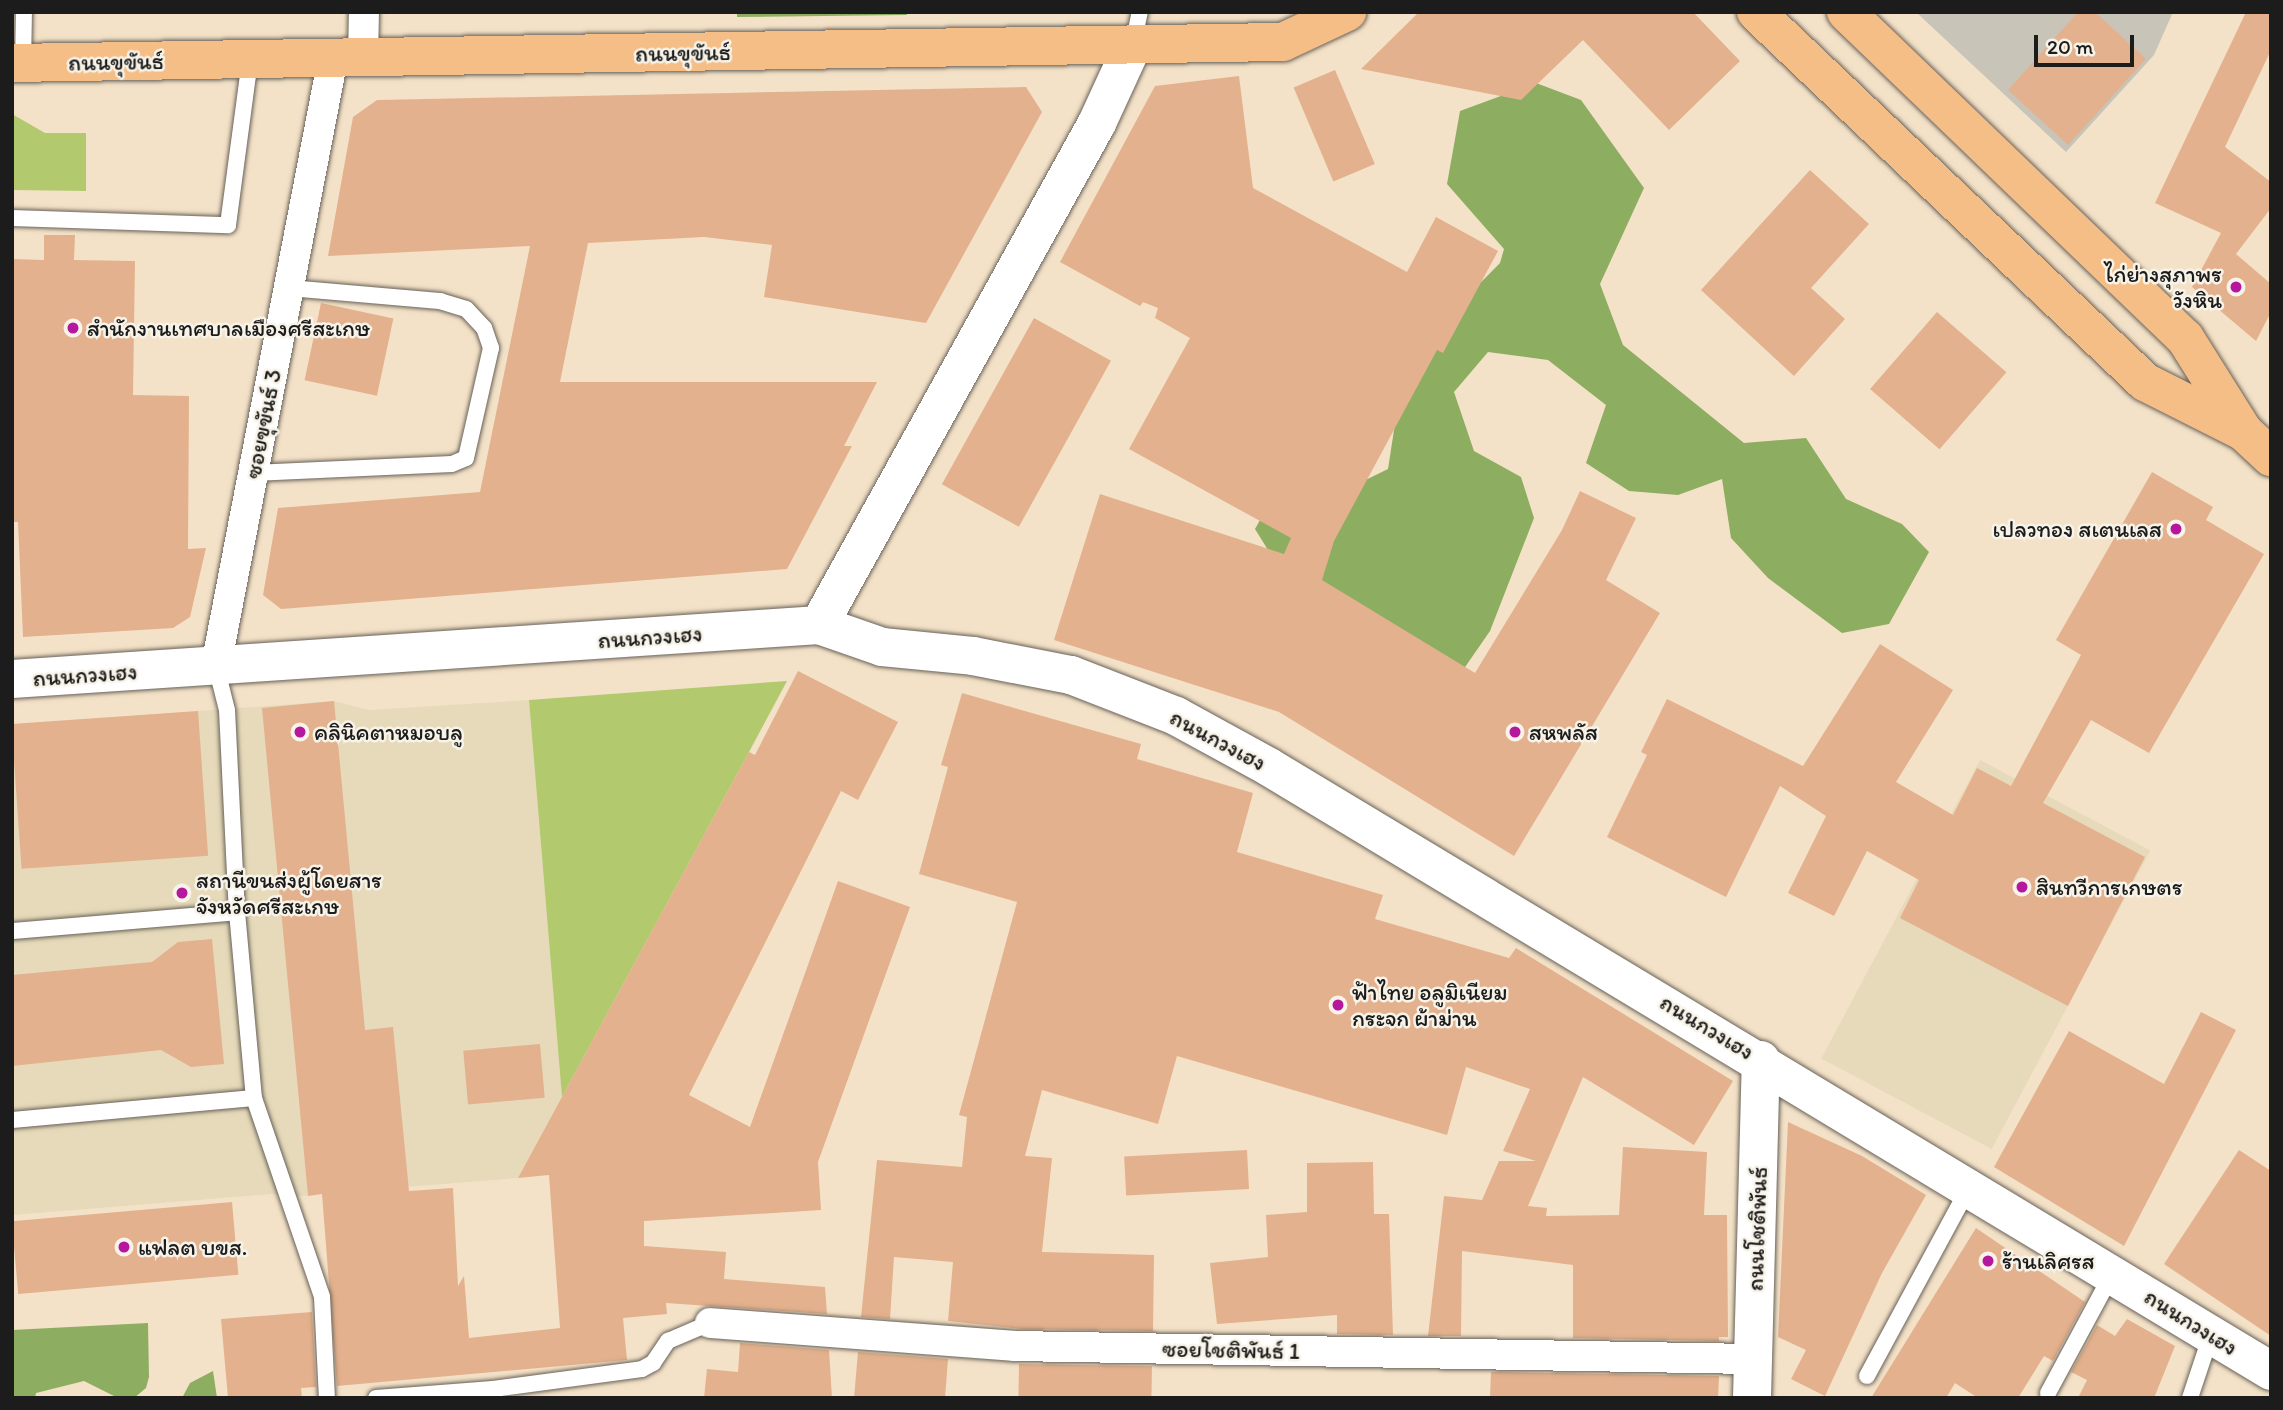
<!DOCTYPE html>
<html>
<head>
<meta charset="utf-8">
<style>
  body { margin:0 }
  #map { position:relative; width:2283px; height:1410px; overflow:hidden; background:#f4e2c8; font-family:Itim,"Playpen Sans Thai",sans-serif }
  div>[style] { position:absolute }
  [style*='--x'] { left:calc(var(--x)*1px); top:calc(var(--y)*1px); width:calc(var(--w)*1px); rotate:calc(var(--a)*1deg) }
  .built>* { inset:0; background:#e6daba; transform-origin:0 0 }
  .industrial>* { inset:0; background:#c8c4b8 }
  .green>* { inset:0; background:#b2c96e }
  .forest>* { inset:0; background:#8dad61 }
  .building>* { inset:0; background:#e3b18d; transform-origin:0 0 }
  .roads { filter:drop-shadow(0 0 2px #686158) drop-shadow(0 0 2px #686158) }
  .service>* { height:16px; margin:-8px; padding:0 8px; transform-origin:8px; border-radius:8px; background:#fff }
  .minor>* { height:30px; margin:-15px; padding:0 15px; transform-origin:15px; border-radius:15px; background:#fff }
  .tertiary>* { height:38px; margin:-19px; padding:0 19px; transform-origin:19px; border-radius:19px; background:#fff }
  .primary>* { height:38px; margin:-19px; padding:0 19px; transform-origin:19px; border-radius:19px; background:#f6be87 }
  .dots>* { width:19px; height:19px; translate:-50% -50%; box-sizing:border-box; border:4px solid #f7f3e8; border-radius:50% }
  span { translate:-50% -50%; white-space:nowrap; text-align:center; line-height:1.15; -webkit-text-stroke:5px #f7f3e8; paint-order:stroke }
  .street-label { font-size:23px; color:#1c1c1c }
  .poi-label { font-size:23px; color:#1c1c1c }
  .right { translate:-100% -50%; text-align:right }
  .left { translate:0 -50%; text-align:left }
  .frame { position:absolute; inset:0; border:14px solid #1c1c1c; pointer-events:none }
  .scale { position:absolute; left:2034px; top:35px; width:100px; height:32px; box-sizing:border-box; border:4px solid #1c1c1c; border-top:0; padding-left:9px; font-size:21px; line-height:24px; white-space:nowrap; color:#1c1c1c; -webkit-text-stroke:5px #f7f3e8; paint-order:stroke }
</style>
</head>
<body>
<div id="map">
  <div class="built">
    <div style="clip-path:polygon(529px 700px,562px 1097px,518px 1178px,380px 1189px,302px 1129px,308px 1196px,272px 1194px,12px 1215px,12px 725px,334px 701px,369px 710px)"></div>
    <div style="left:1980px;top:760px;width:193px;height:338px;rotate:28deg"></div>
  </div>
  <div class="industrial">
    <div style="clip-path:polygon(1916px 12px,2173px 12px,2154px 55px,2066px 152px)"></div>
  </div>
  <div class="green">
    <div style="clip-path:polygon(12px 114px,45px 133px,86px 133px,86px 191px,12px 190px)"></div>
    <div style="clip-path:polygon(787px 681px,749px 752px,562px 1097px,529px 700px)"></div>
  </div>
  <div class="forest">
    <div style="clip-path:polygon(737px 12px,906px 12px,907px 15px,737px 17px)"></div>
    <div style="clip-path:polygon(1536px 83px,1581px 100px,1644px 188px,1600px 284px,1623px 345px,1744px 443px,1806px 438px,1846px 499px,1902px 524px,1929px 552px,1889px 624px,1842px 633px,1768px 578px,1731px 538px,1722px 479px,1678px 495px,1629px 491px,1586px 463px,1606px 405px,1548px 360px,1488px 352px,1454px 392px,1474px 451px,1521px 477px,1534px 518px,1490px 631px,1463px 670px,1273px 558px,1255px 529px,1280px 484px,1339px 493px,1388px 469px,1405px 359px,1500px 263px,1504px 249px,1447px 184px,1460px 111px)"></div>
    <div style="clip-path:polygon(148px 1323px,149px 1377px,146px 1388px,134px 1398px,118px 1398px,84px 1381px,36px 1393px,35px 1398px,12px 1398px,12px 1330px)"></div>
    <div style="clip-path:polygon(213px 1371px,217px 1398px,182px 1398px,190px 1383px)"></div>
  </div>
  <div class="building">
    <div style="clip-path:polygon(1419px 12px,1693px 12px,1740px 61px,1669px 130px,1583px 40px,1521px 100px,1361px 69px)"></div>
    <div style="clip-path:polygon(2078px 12px,2095px 12px,2146px 59px,2068px 145px,2008px 90px)"></div>
    <div style="clip-path:polygon(2246px 12px,2271px 12px,2271px 50px,2225px 147px,2271px 182px,2271px 208px,2236px 254px,2271px 284px,2271px 312px,2256px 341px,2192px 287px,2221px 233px,2155px 203px)"></div>
    <div style="left:1335px;top:70px;width:102px;height:45px;rotate:67deg"></div>
    <div style="clip-path:polygon(1239px 76px,1253px 188px,1407px 272px,1436px 217px,1498px 251px,1443px 353px,1437px 350px,1334px 541px,1322px 580px,1475px 673px,1562px 530px,1580px 491px,1636px 518px,1606px 580px,1660px 613px,1514px 856px,1279px 712px,1054px 640px,1100px 494px,1284px 554px,1291px 538px,1129px 449px,1190px 338px,1155px 318px,1158px 308px,1143px 302px,1140px 306px,1060px 262px,1155px 86px)"></div>
    <div style="clip-path:polygon(1026px 87px,1042px 112px,926px 323px,764px 297px,772px 245px,704px 237px,588px 243px,560px 382px,877px 382px,844px 446px,852px 446px,787px 569px,281px 609px,263px 595px,278px 508px,480px 492px,530px 246px,328px 256px,353px 117px,377px 100px)"></div>
    <div style="clip-path:polygon(1810px 170px,1869px 224px,1811px 288px,1845px 319px,1794px 376px,1701px 290px)"></div>
    <div style="clip-path:polygon(44px 235px,75px 235px,74px 260px,135px 261px,133px 395px,189px 396px,188px 549px,206px 548px,190px 617px,173px 628px,23px 637px,18px 522px,12px 522px,12px 259px,44px 260px)"></div>
    <div style="left:321px;top:303px;width:74px;height:79px;rotate:12deg"></div>
    <div style="left:1937px;top:312px;width:92px;height:102px;rotate:41deg"></div>
    <div style="left:1034px;top:318px;width:88px;height:190px;rotate:29deg"></div>
    <div style="clip-path:polygon(2152px 472px,2213px 507px,2206px 520px,2264px 554px,2149px 753px,2091px 720px,2043px 803px,2145px 857px,2068px 1006px,1900px 918px,1919px 880px,1867px 851px,1834px 916px,1788px 893px,1826px 816px,1780px 786px,1726px 897px,1607px 837px,1647px 755px,1641px 752px,1667px 699px,1803px 766px,1880px 644px,1953px 690px,1896px 782px,1953px 815px,1977px 768px,2011px 786px,2081px 655px,2056px 640px)"></div>
    <div style="clip-path:polygon(798px 671px,898px 722px,858px 800px,841px 791px,689px 1095px,750px 1127px,838px 881px,910px 907px,818px 1162px,821px 1210px,644px 1221px,644px 1246px,726px 1252px,724px 1279px,825px 1287px,827px 1314px,666px 1303px,667px 1314px,623px 1318px,627px 1360px,337px 1386px,322px 1194px,308px 1196px,262px 708px,334px 701px,365px 1030px,393px 1027px,409px 1191px,453px 1188px,458px 1286px,464px 1276px,469px 1338px,560px 1328px,549px 1175px,518px 1178px,749px 752px,755px 755px)"></div>
    <div style="clip-path:polygon(962px 693px,1141px 744px,1137px 759px,1253px 793px,1237px 852px,1383px 895px,1375px 919px,1509px 958px,1516px 948px,1733px 1081px,1694px 1145px,1583px 1077px,1528px 1206px,1547px 1208px,1546px 1216px,1619px 1215px,1623px 1147px,1707px 1152px,1704px 1215px,1727px 1215px,1728px 1337px,1719px 1337px,1719px 1341px,1573px 1338px,1573px 1265px,1462px 1251px,1461px 1336px,1428px 1336px,1444px 1196px,1482px 1200px,1499px 1161px,1536px 1161px,1503px 1151px,1530px 1089px,1466px 1067px,1447px 1135px,1177px 1056px,1158px 1124px,1042px 1090px,1025px 1156px,1052px 1158px,1042px 1252px,1154px 1255px,1153px 1331px,1022px 1329px,948px 1321px,953px 1262px,894px 1257px,890px 1319px,861px 1317px,877px 1160px,962px 1167px,967px 1117px,959px 1115px,1017px 902px,919px 874px,948px 767px,941px 765px)"></div>
    <div style="left:198px;top:711px;width:145px;height:187px;rotate:86deg"></div>
    <div style="clip-path:polygon(212px 939px,224px 1064px,191px 1067px,161px 1050px,12px 1066px,12px 975px,152px 962px,178px 942px)"></div>
    <div style="clip-path:polygon(2201px 1012px,2236px 1030px,2124px 1246px,1994px 1167px,2069px 1031px,2164px 1084px)"></div>
    <div style="left:540px;top:1044px;width:54px;height:77px;rotate:85deg"></div>
    <div style="clip-path:polygon(1788px 1122px,1862px 1156px,1926px 1195px,1882px 1273px,1825px 1396px,1791px 1379px,1806px 1350px,1778px 1337px)"></div>
    <div style="left:1247px;top:1150px;width:39px;height:123px;rotate:87deg"></div>
    <div style="clip-path:polygon(2239px 1150px,2271px 1171px,2271px 1336px,2164px 1264px)"></div>
    <div style="clip-path:polygon(1373px 1162px,1374px 1214px,1389px 1214px,1393px 1335px,1337px 1334px,1337px 1315px,1217px 1324px,1210px 1263px,1268px 1257px,1266px 1215px,1307px 1212px,1307px 1163px)"></div>
    <div style="left:232px;top:1202px;width:73px;height:221px;rotate:85deg"></div>
    <div style="clip-path:polygon(1976px 1228px,2085px 1302px,2053px 1361px,2044px 1356px,2018px 1398px,1978px 1398px,1955px 1383px,1946px 1398px,1871px 1398px)"></div>
    <div style="clip-path:polygon(312px 1312px,316px 1387px,301px 1388px,302px 1398px,228px 1398px,221px 1319px)"></div>
    <div style="clip-path:polygon(2127px 1319px,2175px 1346px,2154px 1398px,2078px 1398px,2087px 1380px,2071px 1372px,2097px 1325px,2115px 1336px)"></div>
    <div style="clip-path:polygon(740px 1343px,829px 1350px,832px 1398px,704px 1398px,707px 1369px,738px 1372px)"></div>
    <div style="clip-path:polygon(858px 1352px,948px 1359px,945px 1398px,854px 1398px)"></div>
    <div style="left:1019px;top:1364px;width:133px;height:34px;rotate:1deg"></div>
    <div style="clip-path:polygon(1491px 1372px,1719px 1376px,1718px 1398px,1490px 1398px)"></div>
  </div>
  <div class="roads">
    <div class="service">
      <div style="--x:1133;--y:44;--w:33;--a:-78"></div>
      <div style="--x:23;--y:63;--w:51;--a:-88.9"></div>
      <div style="--x:12;--y:218;--w:216;--a:1.9"></div>
      <div style="--x:228;--y:225;--w:166;--a:-82.4"></div>
      <div style="--x:253;--y:473;--w:199;--a:-2.6"></div>
      <div style="--x:452;--y:464;--w:15;--a:-23"></div>
      <div style="--x:466;--y:458;--w:113;--a:-77.2"></div>
      <div style="--x:491;--y:348;--w:21;--a:-109"></div>
      <div style="--x:484;--y:328;--w:26;--a:-133"></div>
      <div style="--x:466;--y:309;--w:27;--a:-163"></div>
      <div style="--x:440;--y:301;--w:152;--a:-175.1"></div>
      <div style="--x:216;--y:666;--w:45;--a:76"></div>
      <div style="--x:227;--y:710;--w:202;--a:87.2"></div>
      <div style="--x:237;--y:912;--w:187;--a:84.8"></div>
      <div style="--x:254;--y:1098;--w:210;--a:71.1"></div>
      <div style="--x:322;--y:1297;--w:101;--a:87.2"></div>
      <div style="--x:12;--y:931;--w:226;--a:-4.8"></div>
      <div style="--x:12;--y:1120;--w:243;--a:-5.2"></div>
      <div style="--x:1867;--y:1376;--w:215;--a:-61.6"></div>
      <div style="--x:2048;--y:1393;--w:135;--a:-61.7"></div>
      <div style="--x:376;--y:1398;--w:117;--a:-4.4"></div>
      <div style="--x:493;--y:1389;--w:150;--a:-7.6"></div>
      <div style="--x:642;--y:1369;--w:13;--a:-29"></div>
      <div style="--x:653;--y:1363;--w:27;--a:-56"></div>
      <div style="--x:668;--y:1341;--w:46;--a:-23.2"></div>
      <div style="--x:2190;--y:1398;--w:66;--a:-71.6"></div>
    </div>
    <div class="minor">
      <div style="--x:363;--y:58;--w:46;--a:-88.8"></div>
      <div style="--x:216;--y:666;--w:619;--a:-79.11"></div>
      <div style="--x:710;--y:1323;--w:305;--a:4.3"></div>
      <div style="--x:1014;--y:1346;--w:739;--a:1.01"></div>
    </div>
    <div class="tertiary">
      <div style="--x:819;--y:625;--w:574;--a:-61.02"></div>
      <div style="--x:1097;--y:123;--w:84;--a:-65.3"></div>
      <div style="--x:12;--y:679;--w:809;--a:-3.83"></div>
      <div style="--x:819;--y:625;--w:67;--a:19.2"></div>
      <div style="--x:882;--y:647;--w:91;--a:5.6"></div>
      <div style="--x:973;--y:656;--w:100;--a:11"></div>
      <div style="--x:1071;--y:675;--w:113;--a:21.3"></div>
      <div style="--x:1176;--y:716;--w:106;--a:28.7"></div>
      <div style="--x:1269;--y:767;--w:1170;--a:31.08"></div>
      <div style="--x:1752;--y:1398;--w:338;--a:-88.5"></div>
    </div>
    <div class="primary">
      <div style="--x:1756;--y:12;--w:537;--a:43.57"></div>
      <div style="--x:2145;--y:382;--w:111;--a:26.8"></div>
      <div style="--x:1846;--y:12;--w:470;--a:43.9"></div>
      <div style="--x:2185;--y:338;--w:111;--a:57.9"></div>
      <div style="--x:2244;--y:432;--w:37;--a:43"></div>
      <div style="--x:12;--y:63;--w:1271;--a:-0.95"></div>
      <div style="--x:1283;--y:42;--w:71;--a:-25.1"></div>
    </div>
  </div>
  <div class="dots">
    <div style="left:2236px;top:287px;background:#b5179e"></div>
    <div style="left:73px;top:328px;background:#b5179e"></div>
    <div style="left:2176px;top:529px;background:#b5179e"></div>
    <div style="left:300px;top:732px;background:#b5179e"></div>
    <div style="left:1515px;top:732px;background:#b5179e"></div>
    <div style="left:2022px;top:887px;background:#b5179e"></div>
    <div style="left:182px;top:893px;background:#b5179e"></div>
    <div style="left:1338px;top:1005px;background:#b5179e"></div>
    <div style="left:124px;top:1247px;background:#b5179e"></div>
    <div style="left:1988px;top:1261px;background:#b5179e"></div>
  </div>
  <div class="street-label">
    <span style="left:683px;top:53px;rotate:-1deg">ถนนขุขันธ์</span>
    <span style="left:116px;top:62px;rotate:-1deg">ถนนขุขันธ์</span>
    <span style="left:263px;top:424px;rotate:-79deg">ซอยขุขันธ์ 3</span>
    <span style="left:650px;top:637px;rotate:-4deg">ถนนกวงเฮง</span>
    <span style="left:85px;top:675px;rotate:-4deg">ถนนกวงเฮง</span>
    <span style="left:1218px;top:740px;rotate:28deg">ถนนกวงเฮง</span>
    <span style="left:1707px;top:1027px;rotate:31deg">ถนนกวงเฮง</span>
    <span style="left:1757px;top:1229px;rotate:-88deg">ถนนโชติพันธ์</span>
    <span style="left:2191px;top:1322px;rotate:32deg">ถนนกวงเฮง</span>
    <span style="left:1231px;top:1350px;rotate:1deg">ซอยโชติพันธ์ 1</span>
  </div>
  <div class="poi-label">
    <span class="right" style="left:2222px;top:287px">ไก่ย่างสุภาพร<br>วังหิน</span>
    <span class="left" style="left:87px;top:328px">สำนักงานเทศบาลเมืองศรีสะเกษ</span>
    <span class="right" style="left:2162px;top:529px">เปลวทอง สเตนเลส</span>
    <span class="left" style="left:314px;top:732px">คลินิคตาหมอบลู</span>
    <span class="left" style="left:1529px;top:732px">สหพลัส</span>
    <span class="left" style="left:196px;top:893px">สถานีขนส่งผู้โดยสาร<br>จังหวัดศรีสะเกษ</span>
    <span class="left" style="left:2036px;top:887px">สินทวีการเกษตร</span>
    <span class="left" style="left:1352px;top:1005px">ฟ้าไทย อลูมิเนียม<br>กระจก ผ้าม่าน</span>
    <span class="left" style="left:138px;top:1247px">แฟลต บขส.</span>
    <span class="left" style="left:2002px;top:1261px">ร้านเลิศรส</span>
  </div>
  <div class="frame"></div>
  <div class="scale">20 m</div>
</div>
</body>
</html>
